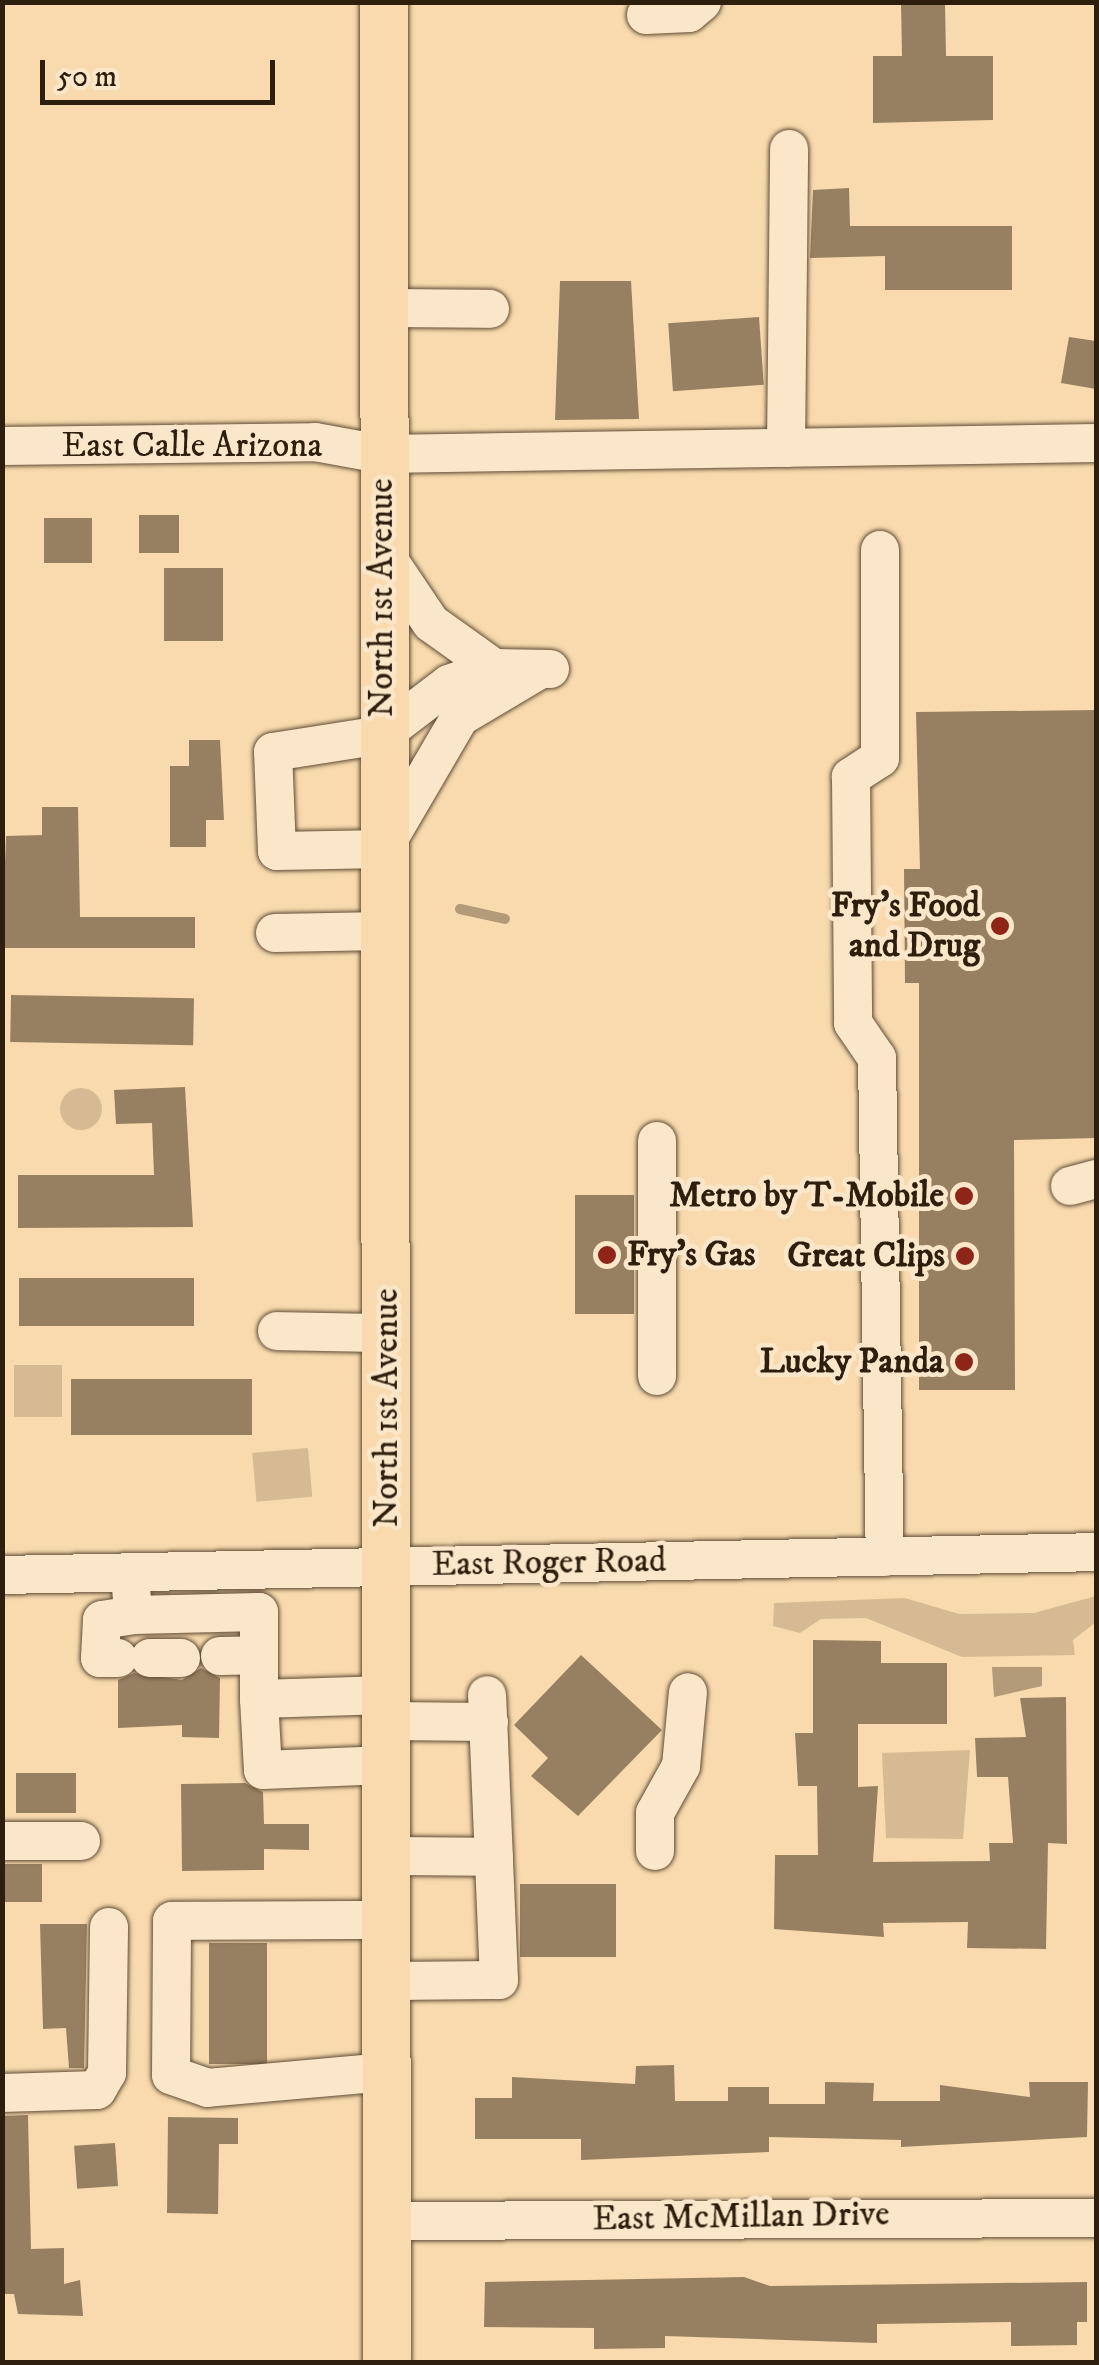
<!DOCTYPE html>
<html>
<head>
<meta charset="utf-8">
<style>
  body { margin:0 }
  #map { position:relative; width:1099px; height:2365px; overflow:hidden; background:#f8daae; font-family:"IM FELL DW Pica",serif }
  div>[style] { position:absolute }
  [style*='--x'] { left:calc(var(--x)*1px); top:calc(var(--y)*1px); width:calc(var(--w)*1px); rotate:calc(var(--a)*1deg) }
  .green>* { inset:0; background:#d6ba93; transform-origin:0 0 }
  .round { border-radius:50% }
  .water>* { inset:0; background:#b39a78 }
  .stream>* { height:10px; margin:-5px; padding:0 5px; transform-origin:5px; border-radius:5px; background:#b39a78 }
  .building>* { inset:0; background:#978061; transform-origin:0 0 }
  .roads { filter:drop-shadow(0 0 2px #604d36) drop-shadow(0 0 2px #604d36) }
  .minor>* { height:38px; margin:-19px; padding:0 19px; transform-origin:19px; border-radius:19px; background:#fae7ca }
  .major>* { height:48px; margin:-24px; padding:0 24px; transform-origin:24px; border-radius:24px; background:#f8daae }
  .dots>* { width:28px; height:28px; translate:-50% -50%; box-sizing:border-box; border:5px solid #fae7ca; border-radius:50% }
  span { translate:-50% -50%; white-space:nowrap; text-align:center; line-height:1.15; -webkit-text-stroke:9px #fae7ca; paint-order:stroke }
  .street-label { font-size:35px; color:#2e1e0e }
  .poi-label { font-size:35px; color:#2e1e0e; font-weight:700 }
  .right { translate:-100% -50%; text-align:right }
  .left { translate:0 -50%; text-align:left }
  .frame { position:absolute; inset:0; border:5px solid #2e1e0e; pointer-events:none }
  .scale { position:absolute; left:40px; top:60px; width:235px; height:45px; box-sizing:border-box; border:5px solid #2e1e0e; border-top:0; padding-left:12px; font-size:30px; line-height:35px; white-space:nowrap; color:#2e1e0e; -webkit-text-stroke:8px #fae7ca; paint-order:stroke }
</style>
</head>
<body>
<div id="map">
  <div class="green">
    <div class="round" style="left:60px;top:1088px;width:42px;height:42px"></div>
    <div style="left:62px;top:1365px;width:52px;height:48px;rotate:90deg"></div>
    <div style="left:308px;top:1448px;width:49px;height:56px;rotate:85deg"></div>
    <div style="clip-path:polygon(1096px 1596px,1096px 1622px,1073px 1640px,1075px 1655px,962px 1657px,866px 1618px,821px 1619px,800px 1633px,773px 1626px,774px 1603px,905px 1598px,959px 1614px,1034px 1613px)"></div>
    <div style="clip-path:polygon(970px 1750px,963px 1839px,886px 1838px,882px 1753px)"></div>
  </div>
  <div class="water">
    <div style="clip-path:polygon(992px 1667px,1042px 1667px,1042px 1686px,994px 1697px)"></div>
  </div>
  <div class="stream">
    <div style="--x:460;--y:909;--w:46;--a:12.5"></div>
  </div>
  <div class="building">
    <div style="clip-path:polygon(901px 2px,945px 2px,946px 56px,993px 56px,993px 120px,873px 123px,873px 56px,902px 56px)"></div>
    <div style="clip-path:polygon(849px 188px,850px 226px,1012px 226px,1012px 290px,885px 290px,885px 256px,810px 258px,813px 190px)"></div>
    <div style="clip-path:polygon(560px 281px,631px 281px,639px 419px,555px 420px)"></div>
    <div style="left:759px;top:317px;width:68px;height:91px;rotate:86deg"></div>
    <div style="clip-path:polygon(1069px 337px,1096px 341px,1096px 389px,1061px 383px)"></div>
    <div style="left:139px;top:515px;width:40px;height:38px"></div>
    <div style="left:44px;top:518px;width:48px;height:45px"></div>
    <div style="left:164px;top:568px;width:59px;height:73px"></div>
    <div style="clip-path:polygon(1096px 710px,1096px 1138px,1014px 1140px,1015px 1390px,919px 1390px,919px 983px,905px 983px,904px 869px,920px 869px,916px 712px)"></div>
    <div style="clip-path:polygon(189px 740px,220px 740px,224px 820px,206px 820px,206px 847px,170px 847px,170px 766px,189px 766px)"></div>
    <div style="clip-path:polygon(42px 807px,78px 807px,80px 917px,195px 917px,195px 948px,2px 948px,6px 836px,42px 835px)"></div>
    <div style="left:11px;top:995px;width:183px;height:47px;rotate:1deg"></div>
    <div style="clip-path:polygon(185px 1087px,193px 1227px,18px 1228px,18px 1175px,154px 1175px,152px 1123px,116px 1124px,114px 1090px)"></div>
    <div style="left:575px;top:1195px;width:59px;height:119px"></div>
    <div style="left:194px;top:1278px;width:48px;height:175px;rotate:90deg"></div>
    <div style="left:71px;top:1379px;width:181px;height:56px"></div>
    <div style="clip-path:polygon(813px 1640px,881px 1641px,881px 1663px,947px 1663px,947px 1724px,858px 1724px,858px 1787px,878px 1786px,873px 1862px,990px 1861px,989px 1843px,1013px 1843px,1008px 1777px,977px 1777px,975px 1738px,1026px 1737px,1020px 1698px,1066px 1697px,1067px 1844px,1048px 1843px,1046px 1949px,967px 1948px,968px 1922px,883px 1923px,884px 1937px,774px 1929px,775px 1855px,818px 1855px,817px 1786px,798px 1786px,795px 1733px,813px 1733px)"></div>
    <div style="clip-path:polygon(581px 1655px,662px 1730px,578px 1816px,531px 1776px,548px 1758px,514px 1725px)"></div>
    <div style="clip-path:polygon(201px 1668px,220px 1678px,219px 1738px,182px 1737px,182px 1725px,118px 1728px,118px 1680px,134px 1673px,182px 1680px)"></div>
    <div style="left:16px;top:1773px;width:60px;height:40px"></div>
    <div style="clip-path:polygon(245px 1783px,263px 1792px,264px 1824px,309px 1824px,309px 1850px,264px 1849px,264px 1870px,182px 1871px,181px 1784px)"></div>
    <div style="left:2px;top:1864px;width:40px;height:38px"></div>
    <div style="left:520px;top:1884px;width:96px;height:73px"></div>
    <div style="clip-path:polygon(40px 1924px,87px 1924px,84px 2068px,69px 2068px,66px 2028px,43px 2029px)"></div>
    <div style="left:209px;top:1943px;width:58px;height:121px"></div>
    <div style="clip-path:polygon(674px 2065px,675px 2101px,728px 2101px,728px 2087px,769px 2087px,769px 2104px,825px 2104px,825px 2082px,874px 2083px,873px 2101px,940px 2101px,940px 2085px,1030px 2097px,1029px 2082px,1088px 2082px,1087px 2137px,901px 2147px,901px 2140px,769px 2137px,769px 2152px,581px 2160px,581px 2139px,475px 2139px,475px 2098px,512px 2098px,512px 2077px,635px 2084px,636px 2066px)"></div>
    <div style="clip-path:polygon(28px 2115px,31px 2249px,64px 2248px,64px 2284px,80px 2280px,83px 2316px,18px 2314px,14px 2294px,2px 2294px,2px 2116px)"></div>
    <div style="clip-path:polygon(168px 2117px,238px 2118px,238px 2144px,219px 2144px,218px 2214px,167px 2213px)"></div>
    <div style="left:115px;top:2143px;width:43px;height:41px;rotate:86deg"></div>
    <div style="clip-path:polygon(744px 2277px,770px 2286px,1087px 2282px,1087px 2322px,1077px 2322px,1077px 2345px,1011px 2346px,1011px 2322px,877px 2324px,877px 2343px,665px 2336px,665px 2348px,594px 2349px,594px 2328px,484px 2327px,485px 2282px)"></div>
  </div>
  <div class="roads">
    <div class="minor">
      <div style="--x:646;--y:15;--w:43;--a:-2.7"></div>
      <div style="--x:689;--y:13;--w:17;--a:-40"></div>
      <div style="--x:382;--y:308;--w:108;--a:0.5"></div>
      <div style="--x:2;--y:446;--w:313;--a:-0.7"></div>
      <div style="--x:315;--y:442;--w:67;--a:10.3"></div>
      <div style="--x:381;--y:454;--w:715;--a:-0.88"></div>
      <div style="--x:786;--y:448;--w:299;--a:-89.4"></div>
      <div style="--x:382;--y:550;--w:88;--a:56.1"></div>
      <div style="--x:431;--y:623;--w:77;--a:35.5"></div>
      <div style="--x:880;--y:550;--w:208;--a:90"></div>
      <div style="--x:880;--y:758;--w:35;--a:147"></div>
      <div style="--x:851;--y:777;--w:246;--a:89.5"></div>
      <div style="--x:853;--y:1023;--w:42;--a:55.6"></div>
      <div style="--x:877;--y:1058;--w:499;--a:89.1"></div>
      <div style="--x:541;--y:669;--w:94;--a:149.3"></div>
      <div style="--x:460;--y:717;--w:153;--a:120.3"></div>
      <div style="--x:383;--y:849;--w:106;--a:178.9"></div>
      <div style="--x:277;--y:851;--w:99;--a:-92.3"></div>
      <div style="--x:273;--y:752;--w:110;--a:-8.9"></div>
      <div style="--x:382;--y:735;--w:84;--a:-37.3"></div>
      <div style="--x:449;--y:684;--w:48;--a:-19.6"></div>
      <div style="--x:494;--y:668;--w:56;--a:1"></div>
      <div style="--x:275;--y:933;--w:109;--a:-1.1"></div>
      <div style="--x:657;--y:1141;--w:235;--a:90"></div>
      <div style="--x:1070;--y:1186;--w:27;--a:-15"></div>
      <div style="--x:277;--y:1331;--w:109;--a:1.1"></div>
      <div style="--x:130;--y:1572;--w:43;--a:86"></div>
      <div style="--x:133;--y:1615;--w:126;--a:-1.4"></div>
      <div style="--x:259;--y:1612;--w:87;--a:90"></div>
      <div style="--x:259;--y:1699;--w:128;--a:-1.8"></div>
      <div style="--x:2;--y:1575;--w:1094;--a:-1.2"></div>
      <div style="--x:220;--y:1656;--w:39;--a:-1"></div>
      <div style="--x:118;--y:1658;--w:18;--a:180"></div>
      <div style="--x:100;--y:1658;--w:38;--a:-87"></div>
      <div style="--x:102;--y:1620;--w:31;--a:-9"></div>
      <div style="--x:150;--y:1658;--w:31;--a:0"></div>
      <div style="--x:259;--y:1699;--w:71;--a:86.8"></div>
      <div style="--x:263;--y:1770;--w:123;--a:-2.3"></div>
      <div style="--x:387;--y:1721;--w:102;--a:0.6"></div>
      <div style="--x:2;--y:1841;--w:79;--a:0"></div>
      <div style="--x:655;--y:1851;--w:38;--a:-90"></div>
      <div style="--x:655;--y:1813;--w:54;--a:-61"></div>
      <div style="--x:681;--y:1766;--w:74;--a:-84.6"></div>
      <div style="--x:386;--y:1856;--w:108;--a:0.5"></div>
      <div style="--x:386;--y:1981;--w:113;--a:-0.5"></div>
      <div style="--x:499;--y:1980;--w:285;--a:-92.4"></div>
      <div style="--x:386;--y:2072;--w:179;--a:174.9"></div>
      <div style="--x:208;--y:2088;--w:39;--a:-161"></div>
      <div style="--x:171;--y:2075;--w:154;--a:-89.6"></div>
      <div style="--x:172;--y:1921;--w:214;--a:-0.3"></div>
      <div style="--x:2;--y:2093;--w:95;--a:-1.8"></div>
      <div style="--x:97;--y:2090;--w:20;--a:-60"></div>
      <div style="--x:107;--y:2073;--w:146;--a:-89.2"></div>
      <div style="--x:386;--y:2221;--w:710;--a:-0.24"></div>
    </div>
    <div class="major">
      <div style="--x:384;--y:2;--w:2360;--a:89.93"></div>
    </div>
  </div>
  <div class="dots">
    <div style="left:1000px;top:926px;background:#8f2418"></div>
    <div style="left:964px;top:1196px;background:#8f2418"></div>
    <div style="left:607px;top:1255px;background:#8f2418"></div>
    <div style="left:965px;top:1256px;background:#8f2418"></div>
    <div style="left:964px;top:1362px;background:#8f2418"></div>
  </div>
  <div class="street-label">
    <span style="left:192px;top:446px">East Calle Arizona</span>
    <span style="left:382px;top:598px;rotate:-90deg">North 1st Avenue</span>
    <span style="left:387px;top:1408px;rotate:-90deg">North 1st Avenue</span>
    <span style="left:549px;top:1563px;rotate:-1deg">East Roger Road</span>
    <span style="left:741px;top:2217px;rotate:-1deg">East McMillan Drive</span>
  </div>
  <div class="poi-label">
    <span class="right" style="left:980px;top:926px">Fry's Food<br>and Drug</span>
    <span class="right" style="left:944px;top:1196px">Metro by T-Mobile</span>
    <span class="left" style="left:627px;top:1255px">Fry's Gas</span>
    <span class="right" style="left:945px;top:1256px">Great Clips</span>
    <span class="right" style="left:944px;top:1362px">Lucky Panda</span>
  </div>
  <div class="frame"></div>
  <div class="scale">50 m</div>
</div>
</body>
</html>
